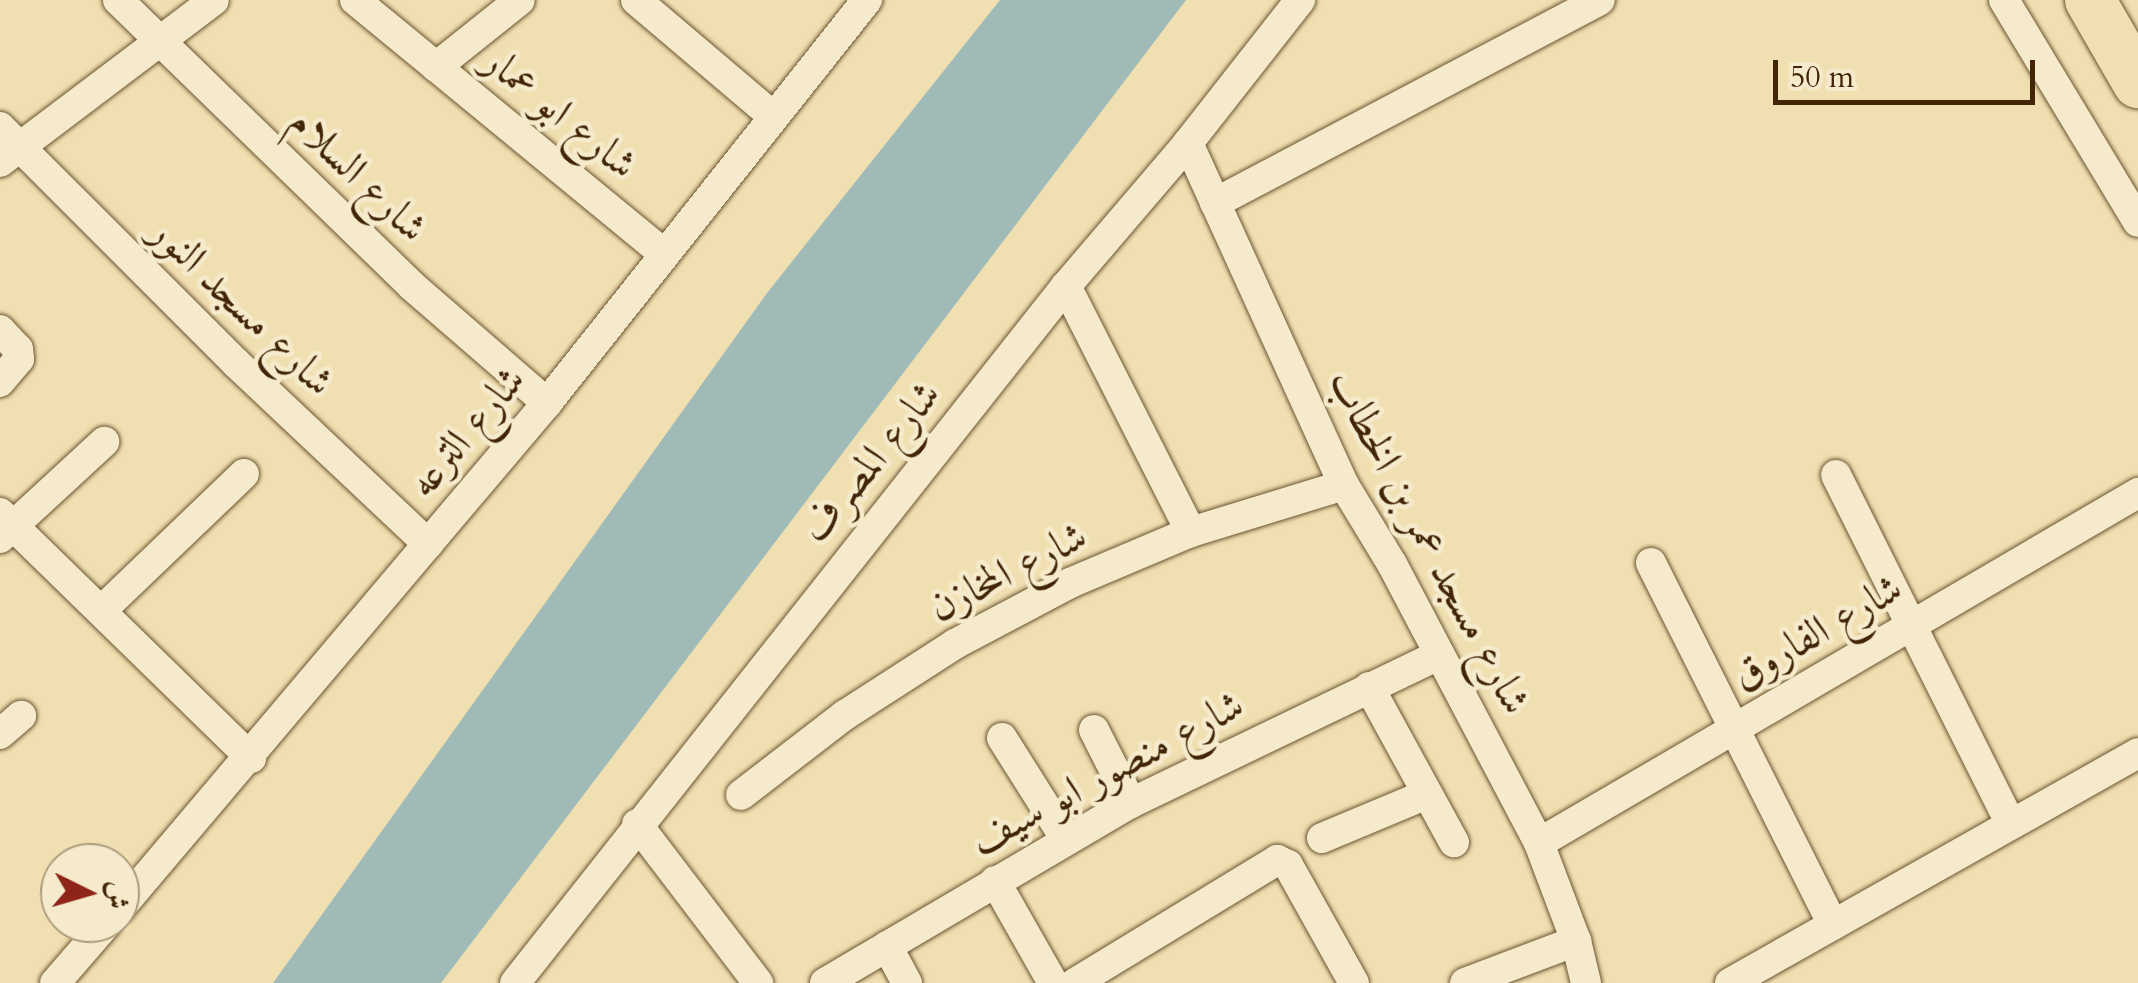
<!DOCTYPE html>
<html>
<head>
<meta charset="utf-8">
<style>
  body { margin:0 }
  #map { position:relative; width:2138px; height:983px; overflow:hidden; background:#f0e0b1; font-family:Cardo,Amiri,serif }
  div>[style] { position:absolute }
  [style*='--x'] { left:calc(var(--x)*1px); top:calc(var(--y)*1px); width:calc(var(--w)*1px); rotate:calc(var(--a)*1deg) }
  .water>* { inset:0; background:#a0bab8 }
  .roads { filter:drop-shadow(0 0 2px #6d5431) drop-shadow(0 0 2px #6d5431) }
  .minor>* { height:30px; margin:-15px; padding:0 15px; transform-origin:15px; border-radius:15px; background:#f5ebcc }
  .trunk>* { height:50px; margin:-25px; padding:0 25px; transform-origin:25px; border-radius:25px; background:#f0e0b1 }
  span { translate:-50% -50%; white-space:nowrap; text-align:center; line-height:1.15; -webkit-text-stroke:9px #f5ebcc; paint-order:stroke }
  .street-label { font-size:42px; color:#412506 }
  .north { position:absolute; left:40px; top:843px; width:100px; height:100px; box-sizing:border-box; background:#f5ebcc; border:2px solid #ad9c7d; border-radius:50%; rotate:95deg; font-size:28px; font-weight:700; line-height:40px; text-align:center; color:#412506 }
  .north::after { content:''; display:block; margin:auto; width:35px; height:45px; background:#8f2418; clip-path:polygon(50% 0,100% 100%,50% 72%,0 100%) }
  .scale { position:absolute; left:1773px; top:60px; width:262px; height:45px; box-sizing:border-box; border:5px solid #412506; border-top:0; padding-left:12px; font-size:30px; line-height:35px; white-space:nowrap; color:#412506; -webkit-text-stroke:8px #f5ebcc; paint-order:stroke }
</style>
</head>
<body>
<div id="map">
  <div class="water">
    <div style="clip-path:polygon(1000px 0,1186px 0,441px 983px,273px 983px,767px 293px)"></div>
  </div>
  <div class="roads">
    <div class="minor">
      <div style="--x:118;--y:0;--w:410;--a:44.2"></div>
      <div style="--x:412;--y:286;--w:179;--a:40.9"></div>
      <div style="--x:355;--y:0;--w:400;--a:39.4"></div>
      <div style="--x:636;--y:0;--w:181;--a:40.3"></div>
      <div style="--x:2004;--y:0;--w:259;--a:58.9"></div>
      <div style="--x:436;--y:67;--w:107;--a:-38.6"></div>
      <div style="--x:0;--y:127;--w:334;--a:45"></div>
      <div style="--x:236;--y:363;--w:264;--a:43.3"></div>
      <div style="--x:1188;--y:143;--w:376;--a:65.5"></div>
      <div style="--x:1344;--y:485;--w:92;--a:58.7"></div>
      <div style="--x:1392;--y:564;--w:315;--a:62.2"></div>
      <div style="--x:1539;--y:843;--w:105;--a:69.3"></div>
      <div style="--x:1576;--y:941;--w:43;--a:76.6"></div>
      <div style="--x:0;--y:162;--w:268;--a:-37.1"></div>
      <div style="--x:1215;--y:203;--w:435;--a:-27.8"></div>
      <div style="--x:1066;--y:286;--w:276;--a:63.1"></div>
      <div style="--x:0;--y:330;--w:26;--a:47"></div>
      <div style="--x:18;--y:349;--w:10;--a:84"></div>
      <div style="--x:19;--y:359;--w:30;--a:130"></div>
      <div style="--x:1836;--y:475;--w:390;--a:63.4"></div>
      <div style="--x:0;--y:513;--w:351;--a:44.3"></div>
      <div style="--x:0;--y:538;--w:142;--a:-42.7"></div>
      <div style="--x:1651;--y:563;--w:405;--a:63.3"></div>
      <div style="--x:101;--y:611;--w:198;--a:-43.8"></div>
      <div style="--x:1369;--y:687;--w:177;--a:61.3"></div>
      <div style="--x:1094;--y:730;--w:82;--a:63.1"></div>
      <div style="--x:0;--y:734;--w:28;--a:-41"></div>
      <div style="--x:1002;--y:738;--w:118;--a:57.8"></div>
      <div style="--x:741;--y:795;--w:131;--a:-37.6"></div>
      <div style="--x:845;--y:715;--w:131;--a:-32.8"></div>
      <div style="--x:955;--y:644;--w:130;--a:-27.9"></div>
      <div style="--x:1070;--y:583;--w:131;--a:-22.9"></div>
      <div style="--x:1191;--y:532;--w:160;--a:-17.1"></div>
      <div style="--x:637;--y:824;--w:200;--a:52.7"></div>
      <div style="--x:1322;--y:838;--w:114;--a:-22.7"></div>
      <div style="--x:1539;--y:843;--w:694;--a:-30.3"></div>
      <div style="--x:995;--y:881;--w:117;--a:60.4"></div>
      <div style="--x:120;--y:908;--w:661;--a:-49.78"></div>
      <div style="--x:547;--y:403;--w:515;--a:-51.55"></div>
      <div style="--x:887;--y:946;--w:42;--a:61.6"></div>
      <div style="--x:55;--y:983;--w:79;--a:-49.1"></div>
      <div style="--x:515;--y:983;--w:888;--a:-51.67"></div>
      <div style="--x:1066;--y:286;--w:188;--a:-49.5"></div>
      <div style="--x:1188;--y:143;--w:182;--a:-51.9"></div>
      <div style="--x:825;--y:983;--w:355;--a:-30.5"></div>
      <div style="--x:1131;--y:803;--w:342;--a:-25.7"></div>
      <div style="--x:1075;--y:983;--w:237;--a:-31.3"></div>
      <div style="--x:1277;--y:860;--w:12;--a:24"></div>
      <div style="--x:1288;--y:865;--w:135;--a:60.8"></div>
      <div style="--x:1465;--y:983;--w:119;--a:-20.7"></div>
      <div style="--x:1730;--y:983;--w:468;--a:-29.4"></div>
    </div>
    <div class="trunk">
      <div style="--x:2090;--y:0;--w:96;--a:60"></div>
    </div>
  </div>
  <div class="street-label">
    <span style="left:560px;top:113px;rotate:39deg">شارع ابو عمار</span>
    <span style="left:358px;top:175px;rotate:44deg">شارع السلام</span>
    <span style="left:242px;top:307px;rotate:44deg">شارع مسجد النور</span>
    <span style="left:467px;top:432px;rotate:-50deg">شارع الترعه</span>
    <span style="left:871px;top:462px;rotate:-51deg">شارع المصرف</span>
    <span style="left:1429px;top:542px;rotate:62deg">شارع مسجد عمر بن الخطاب</span>
    <span style="left:1008px;top:572px;rotate:-27deg">شارع المخازن</span>
    <span style="left:1817px;top:632px;rotate:-30deg">شارع الفاروق</span>
    <span style="left:1107px;top:773px;rotate:-28deg">شارع منصور ابو سيف</span>
  </div>
  <div class="north">ش</div>
  <div class="scale">50 m</div>
</div>
</body>
</html>
